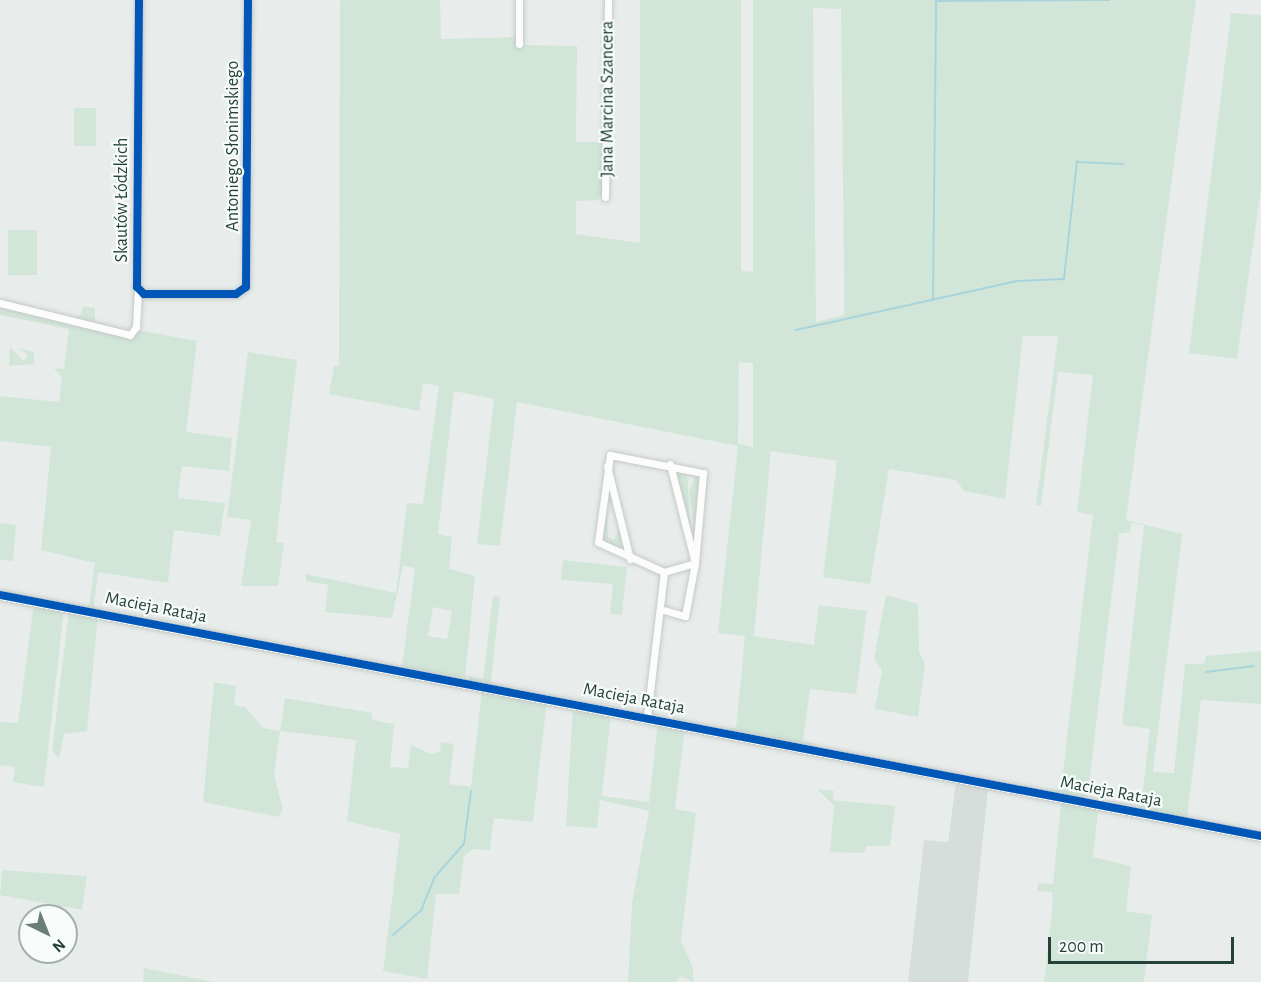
<!DOCTYPE html>
<html>
<head>
<meta charset="utf-8">
<style>
  body { margin:0 }
  #map { position:relative; width:1261px; height:982px; overflow:hidden; background:#e8edeb; font-family:"Alegreya Sans",sans-serif }
  div>[style] { position:absolute }
  [style*='--x'] { left:calc(var(--x)*1px); top:calc(var(--y)*1px); width:calc(var(--w)*1px); rotate:calc(var(--a)*1deg) }
  .built>* { inset:0; background:#d6dedb }
  .green>* { inset:0; background:#d1e6d8; transform-origin:0 0 }
  .stream>* { height:1.5px; margin:-0.75px; padding:0 0.75px; transform-origin:0.75px; border-radius:0.75px; background:#a9d4db }
  .roads { filter:drop-shadow(0 0 2px #c5cac8) drop-shadow(0 0 2px #c5cac8) }
  .minor>* { height:7px; margin:-3.5px; padding:0 3.5px; transform-origin:3.5px; border-radius:3.5px; background:#fcfcfc }
  .tertiary>* { height:9px; margin:-4.5px; padding:0 4.5px; transform-origin:4.5px; border-radius:4.5px; background:#fcfcfc }
  .cycleway>* { height:8px; margin:-4px; padding:0 4px; transform-origin:4px; border-radius:4px; background:#0057b8 }
  span { translate:-50% -50%; white-space:nowrap; text-align:center; line-height:1.15; -webkit-text-stroke:4.5px #f7fbf9; paint-order:stroke }
  .street-label { font-size:18px; color:#24423a }
  .north { position:absolute; left:18px; top:904px; width:60px; height:60px; box-sizing:border-box; background:#f7fbf9; border:2px solid #a3b1ad; border-radius:50%; rotate:137deg; font-size:16px; font-weight:700; line-height:24px; text-align:center; color:#24423a }
  .north::after { content:''; display:block; margin:auto; width:21px; height:27px; background:#697e78; clip-path:polygon(50% 0,100% 100%,50% 72%,0 100%) }
  .scale { position:absolute; left:1048px; top:937px; width:186px; height:27px; box-sizing:border-box; border:3px solid #24423a; border-top:0; padding-left:8px; font-size:18px; line-height:21px; white-space:nowrap; color:#24423a; -webkit-text-stroke:4px #f7fbf9; paint-order:stroke }
</style>
</head>
<body>
<div id="map">
  <div class="built">
    <div style="clip-path:polygon(956px 783px,988px 789px,968px 982px,908px 982px,924px 840px,948px 842px)"></div>
  </div>
  <div class="green">
    <div style="clip-path:polygon(evenodd,340px 0,440px 0,441px 39px,516px 37px,522px 45px,577px 46px,576px 142px,604px 142px,605px 192px,598px 200px,576px 201px,576px 234px,640px 243px,640px 0,741px 0,741px 271px,753px 272px,753px 0,1196px 0,1126px 520px,1182px 534px,1153px 772px,1174px 773px,1185px 664px,1204px 664px,1206px 656px,1261px 651px,1261px 704px,1201px 700px,1187px 819px,1104px 800px,1141px 806px,1150px 729px,1122px 725px,1144px 525px,1131px 523px,1130px 532px,1119px 534px,1087px 800px,1033px 788px,1061px 790px,1093px 515px,1077px 512px,1093px 375px,1058px 372px,1041px 506px,1036px 505px,1058px 336px,1023px 336px,1005px 499px,964px 491px,956px 480px,889px 469px,870px 584px,823px 577px,837px 461px,771px 451px,754px 636px,814px 645px,819px 605px,867px 611px,856px 694px,810px 689px,803px 741px,816px 744px,814px 747px,723px 729px,736px 728px,745px 636px,718px 633px,738px 446px,517px 402px,500px 546px,477px 544px,494px 399px,454px 391px,438px 534px,452px 537px,449px 569px,475px 576px,465px 678px,402px 667px,415px 568px,403px 566px,392px 618px,325px 612px,328px 585px,306px 581px,306px 574px,396px 593px,407px 503px,423px 504px,439px 386px,423px 383px,419px 411px,329px 394px,334px 366px,339px 366px,340px 0,813px 8px,841px 9px,844px 270px,844px 315px,816px 322px,813px 8px,340px 0,739px 362px,753px 363px,753px 447px,738px 444px,739px 362px,340px 0,433px 607px,452px 611px,447px 639px,428px 636px,433px 607px)"></div>
    <div style="clip-path:polygon(1231px 13px,1261px 15px,1261px 188px,1237px 359px,1189px 353px)"></div>
    <div style="left:74px;top:108px;width:22px;height:38px"></div>
    <div style="left:8px;top:230px;width:29px;height:45px"></div>
    <div style="clip-path:polygon(0 305px,76px 321px,128px 339px,138px 330px,197px 341px,186px 432px,232px 438px,229px 471px,182px 466px,178px 498px,225px 503px,220px 536px,174px 530px,168px 583px,98px 572px,94px 607px,113px 613px,67px 602px,89px 606px,95px 563px,41px 550px,51px 447px,0 441px,0 396px,59px 402px,62px 378px,54px 368px,64px 369px,69px 329px,0 315px)"></div>
    <div style="clip-path:polygon(83px 306px,95px 308px,95px 321px,130px 332px,74px 316px,81px 315px)"></div>
    <div style="clip-path:polygon(10px 347px,23px 361px,28px 355px,18px 348px,34px 352px,34px 364px,9px 366px)"></div>
    <div style="clip-path:polygon(248px 352px,297px 360px,276px 542px,284px 543px,278px 586px,241px 586px,251px 520px,227px 517px)"></div>
    <div style="clip-path:polygon(682px 468px,688px 481px,690px 534px,675px 475px)"></div>
    <div style="clip-path:polygon(697px 472px,700px 473px,695px 534px,689px 492px)"></div>
    <div style="clip-path:polygon(606px 486px,608px 537px,614px 540px,620px 528px,624px 551px,601px 544px)"></div>
    <div style="clip-path:polygon(0 523px,16px 525px,13px 561px,0 560px)"></div>
    <div style="clip-path:polygon(563px 560px,627px 567px,622px 615px,610px 614px,613px 584px,561px 580px)"></div>
    <div style="clip-path:polygon(886px 595px,918px 604px,919px 651px,925px 664px,918px 717px,875px 709px,882px 670px,874px 658px)"></div>
    <div style="clip-path:polygon(493px 596px,500px 597px,491px 682px,512px 689px,468px 681px,469px 676px,483px 679px)"></div>
    <div style="clip-path:polygon(34px 603px,64px 608px,44px 787px,13px 782px,15px 767px,0 765px,0 722px,18px 723px)"></div>
    <div style="clip-path:polygon(69px 611px,98px 615px,87px 731px,64px 734px,59px 759px,52px 750px)"></div>
    <div style="clip-path:polygon(214px 682px,236px 686px,234px 705px,245px 707px,263px 728px,280px 731px,285px 698px,372px 713px,372px 720px,394px 724px,390px 767px,408px 768px,411px 745px,431px 754px,440px 752px,441px 742px,454px 744px,449px 784px,471px 787px,482px 690px,547px 701px,533px 822px,494px 818px,490px 850px,473px 849px,464px 856px,459px 894px,436px 894px,427px 979px,383px 971px,400px 834px,347px 821px,356px 740px,280px 731px,274px 775px,283px 809px,279px 817px,203px 802px)"></div>
    <div style="clip-path:polygon(573px 706px,611px 713px,602px 796px,649px 802px,658px 722px,685px 727px,675px 809px,696px 813px,681px 941px,693px 968px,693px 982px,680px 976px,676px 982px,628px 982px,632px 903px,649px 811px,600px 800px,597px 828px,566px 826px)"></div>
    <div style="clip-path:polygon(817px 789px,834px 791px,833px 800px,895px 806px,890px 846px,866px 846px,864px 853px,830px 852px,834px 806px)"></div>
    <div style="clip-path:polygon(1049px 800px,1117px 813px,1098px 811px,1093px 857px,1131px 866px,1126px 911px,1152px 915px,1144px 982px,1044px 982px,1053px 901px,1052px 892px,1037px 891px,1038px 883px,1053px 884px,1061px 803px)"></div>
    <div style="clip-path:polygon(2px 870px,87px 876px,82px 910px,0 895px)"></div>
    <div style="clip-path:polygon(144px 968px,214px 982px,143px 982px)"></div>
  </div>
  <div class="stream">
    <div style="--x:933;--y:300;--w:299;--a:-89.4"></div>
    <div style="--x:936;--y:1;--w:173;--a:-0.3"></div>
    <div style="--x:796;--y:330;--w:226;--a:-12.5"></div>
    <div style="--x:1017;--y:281;--w:47;--a:-2.4"></div>
    <div style="--x:1064;--y:279;--w:118;--a:-83.7"></div>
    <div style="--x:1077;--y:162;--w:46;--a:2.5"></div>
    <div style="--x:1206;--y:672;--w:48;--a:-7.1"></div>
    <div style="--x:393;--y:935;--w:37;--a:-41"></div>
    <div style="--x:421;--y:911;--w:35;--a:-68"></div>
    <div style="--x:434;--y:878;--w:45;--a:-48.6"></div>
    <div style="--x:464;--y:844;--w:53;--a:-82.5"></div>
  </div>
  <div class="roads">
    <div class="minor">
      <div style="--x:139;--y:0;--w:287;--a:90.4"></div>
      <div style="--x:137;--y:287;--w:10;--a:45"></div>
      <div style="--x:144;--y:294;--w:92;--a:0"></div>
      <div style="--x:236;--y:294;--w:12;--a:-35"></div>
      <div style="--x:246;--y:287;--w:287;--a:-89.6"></div>
      <div style="--x:519;--y:0;--w:44;--a:90"></div>
      <div style="--x:605;--y:197;--w:197;--a:-89.1"></div>
      <div style="--x:0;--y:303;--w:134;--a:13.8"></div>
      <div style="--x:130;--y:335;--w:10;--a:-53"></div>
      <div style="--x:136;--y:327;--w:36;--a:-87"></div>
      <div style="--x:607;--y:466;--w:96;--a:76.1"></div>
      <div style="--x:660;--y:609;--w:26;--a:16"></div>
      <div style="--x:685;--y:616;--w:54;--a:-79.3"></div>
      <div style="--x:695;--y:563;--w:102;--a:-104.2"></div>
      <div style="--x:647;--y:717;--w:146;--a:-83.3"></div>
      <div style="--x:664;--y:572;--w:72;--a:-155.6"></div>
      <div style="--x:598;--y:542;--w:88;--a:-82.1"></div>
      <div style="--x:610;--y:455;--w:95;--a:11"></div>
      <div style="--x:703;--y:473;--w:90;--a:95.1"></div>
      <div style="--x:695;--y:563;--w:32;--a:164"></div>
    </div>
    <div class="tertiary">
      <div style="--x:0;--y:595;--w:1284;--a:10.82"></div>
    </div>
  </div>
  <div class="cycleway">
    <div style="--x:139;--y:0;--w:287;--a:90.4"></div>
    <div style="--x:137;--y:287;--w:10;--a:45"></div>
    <div style="--x:144;--y:294;--w:92;--a:0"></div>
    <div style="--x:236;--y:294;--w:12;--a:-35"></div>
    <div style="--x:246;--y:287;--w:287;--a:-89.6"></div>
    <div style="--x:0;--y:595;--w:1284;--a:10.82"></div>
  </div>
  <div class="street-label">
    <span style="left:608px;top:99px;rotate:-90deg">Jana Marcina Szancera</span>
    <span style="left:233px;top:146px;rotate:-90deg">Antoniego Słonimskiego</span>
    <span style="left:122px;top:200px;rotate:-90deg">Skautów Łódzkich</span>
    <span style="left:156px;top:608px;rotate:11deg">Macieja Rataja</span>
    <span style="left:634px;top:699px;rotate:11deg">Macieja Rataja</span>
    <span style="left:1111px;top:792px;rotate:11deg">Macieja Rataja</span>
  </div>
  <div class="north">N</div>
  <div class="scale">200 m</div>
</div>
</body>
</html>
